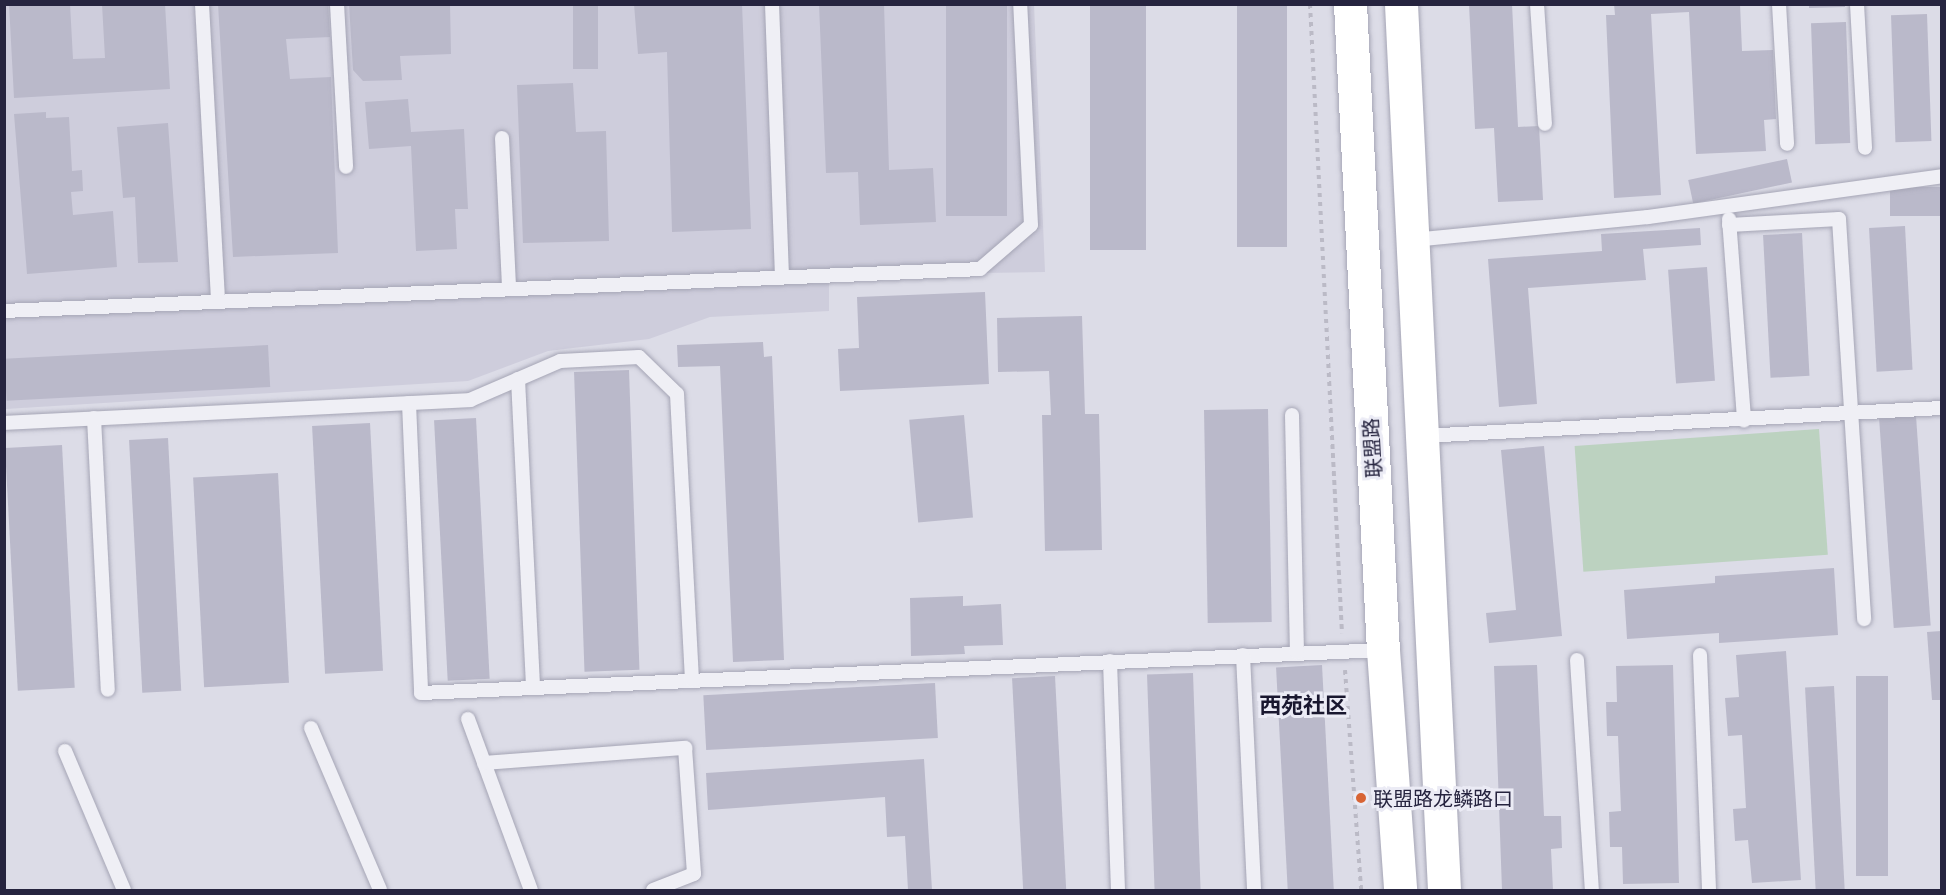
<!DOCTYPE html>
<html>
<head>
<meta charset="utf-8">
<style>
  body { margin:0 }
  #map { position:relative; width:1946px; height:895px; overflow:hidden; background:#dcdce7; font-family:"Exo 2","Noto Sans SC",sans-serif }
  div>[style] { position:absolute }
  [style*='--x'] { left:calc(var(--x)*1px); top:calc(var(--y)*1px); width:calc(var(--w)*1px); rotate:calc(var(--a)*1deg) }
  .built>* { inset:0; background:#cecddc }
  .green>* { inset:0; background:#bcd2c0; transform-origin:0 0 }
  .building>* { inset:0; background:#bab9ca; transform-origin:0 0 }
  .path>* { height:4px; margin-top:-2px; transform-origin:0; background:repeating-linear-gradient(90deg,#bbbac6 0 4.5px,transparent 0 9px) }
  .roads { filter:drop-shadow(0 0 2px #a5a5b5) drop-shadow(0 0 2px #a5a5b5) }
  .service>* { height:14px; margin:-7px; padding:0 7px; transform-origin:7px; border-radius:7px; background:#efeff5 }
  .secondary>* { height:33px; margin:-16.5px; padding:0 16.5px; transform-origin:16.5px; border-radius:16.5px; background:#fff }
  .dots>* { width:16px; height:16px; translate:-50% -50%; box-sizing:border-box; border:3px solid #ebebf5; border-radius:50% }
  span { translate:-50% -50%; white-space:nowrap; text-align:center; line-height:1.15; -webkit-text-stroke:6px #ebebf5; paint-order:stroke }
  .street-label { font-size:20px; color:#26243f }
  .poi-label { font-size:20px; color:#26243f }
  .left { translate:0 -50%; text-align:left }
  .quarter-label { font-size:22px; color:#19172f; font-weight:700 }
  .frame { position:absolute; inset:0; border:6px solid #26243f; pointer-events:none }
</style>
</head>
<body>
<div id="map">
  <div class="built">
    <div style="clip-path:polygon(5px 5px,1034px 5px,1045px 272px,829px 275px,829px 311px,710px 317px,649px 339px,548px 351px,468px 381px,5px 409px)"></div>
  </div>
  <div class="green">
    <div style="left:1819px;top:429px;width:126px;height:245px;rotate:86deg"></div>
  </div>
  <div class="building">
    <div style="clip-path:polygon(9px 4px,70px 4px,73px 59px,105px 58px,102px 4px,165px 4px,170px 89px,14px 98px)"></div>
    <div style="clip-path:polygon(218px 4px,328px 4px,330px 37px,286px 39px,290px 79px,331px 77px,338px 253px,233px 257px)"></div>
    <div style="clip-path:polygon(349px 4px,450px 4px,451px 54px,400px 56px,402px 80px,363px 81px,353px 70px)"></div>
    <div style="left:573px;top:4px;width:25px;height:65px"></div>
    <div style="clip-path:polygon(634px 4px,742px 4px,751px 229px,672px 232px,667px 52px,638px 54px)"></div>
    <div style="clip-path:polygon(819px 4px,884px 4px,889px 170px,933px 168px,936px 222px,860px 225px,858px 172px,826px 173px)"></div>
    <div style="left:946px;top:4px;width:61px;height:212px"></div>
    <div style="left:1090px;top:4px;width:56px;height:246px"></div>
    <div style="left:1237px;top:4px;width:50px;height:243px"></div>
    <div style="clip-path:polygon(1469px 4px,1512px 4px,1518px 127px,1539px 126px,1543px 200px,1498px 202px,1494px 128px,1475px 129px)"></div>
    <div style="clip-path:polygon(1614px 4px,1740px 4px,1742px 51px,1773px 50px,1776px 119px,1764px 120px,1766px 151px,1696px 154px,1689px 12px,1651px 14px,1661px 195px,1614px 198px,1606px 15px,1615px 15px)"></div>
    <div style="clip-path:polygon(1809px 4px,1845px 4px,1845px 7px,1809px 8px)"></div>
    <div style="left:1927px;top:14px;width:127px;height:36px;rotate:88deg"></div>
    <div style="left:1846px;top:22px;width:121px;height:35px;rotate:88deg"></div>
    <div style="clip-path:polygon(573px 83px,576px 132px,606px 131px,609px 241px,523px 243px,517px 85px)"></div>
    <div style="clip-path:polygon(408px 99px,411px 132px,464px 129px,468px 209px,455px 209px,457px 249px,416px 251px,411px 146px,369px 149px,365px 102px)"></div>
    <div style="clip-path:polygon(46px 112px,46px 118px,69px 117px,72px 171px,82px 170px,83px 191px,71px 192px,73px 215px,113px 211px,117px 267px,27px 274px,14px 114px)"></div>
    <div style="clip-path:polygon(168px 123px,178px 262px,138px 263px,135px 197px,123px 198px,117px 127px)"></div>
    <div style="left:1787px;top:159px;width:24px;height:101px;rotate:78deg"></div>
    <div style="left:1941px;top:187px;width:29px;height:51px;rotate:90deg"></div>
    <div style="left:1905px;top:226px;width:144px;height:36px;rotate:87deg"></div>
    <div style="clip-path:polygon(1700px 228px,1701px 245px,1643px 249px,1646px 280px,1528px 288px,1537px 404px,1499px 407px,1488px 259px,1602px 251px,1601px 234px)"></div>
    <div style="left:1802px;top:233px;width:143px;height:39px;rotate:87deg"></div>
    <div style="left:1707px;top:267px;width:114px;height:39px;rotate:86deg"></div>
    <div style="clip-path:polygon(985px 292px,989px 384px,840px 391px,838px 349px,859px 348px,857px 297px)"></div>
    <div style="clip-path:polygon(1082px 316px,1085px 414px,1099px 414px,1102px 550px,1045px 551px,1042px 415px,1051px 415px,1049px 371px,998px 372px,997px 318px)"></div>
    <div style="clip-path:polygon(763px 342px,764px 357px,772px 356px,784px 660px,733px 662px,720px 366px,678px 367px,677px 345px)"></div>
    <div style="left:268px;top:345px;width:42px;height:264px;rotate:87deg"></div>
    <div style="left:629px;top:370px;width:300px;height:55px;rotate:88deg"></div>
    <div style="left:1268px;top:409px;width:213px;height:64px;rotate:89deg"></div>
    <div style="left:964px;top:415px;width:103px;height:55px;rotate:85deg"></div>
    <div style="left:1916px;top:416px;width:210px;height:37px;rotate:86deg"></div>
    <div style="left:476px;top:418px;width:261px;height:42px;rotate:87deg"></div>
    <div style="left:370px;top:423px;width:248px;height:58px;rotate:87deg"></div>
    <div style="left:168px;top:438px;width:253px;height:39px;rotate:87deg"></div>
    <div style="left:62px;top:445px;width:243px;height:57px;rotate:87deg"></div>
    <div style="clip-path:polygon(1544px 446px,1562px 636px,1489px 643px,1486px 613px,1516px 610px,1501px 450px)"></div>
    <div style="left:278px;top:473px;width:210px;height:85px;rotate:87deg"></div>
    <div style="clip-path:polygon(1834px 568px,1838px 635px,1719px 643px,1719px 633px,1627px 639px,1624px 590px,1715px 583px,1715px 576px)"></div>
    <div style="clip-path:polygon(963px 596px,963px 606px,1001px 604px,1003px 645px,964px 646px,965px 654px,911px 656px,910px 598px)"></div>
    <div style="clip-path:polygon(1941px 631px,1941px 700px,1932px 700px,1927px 632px)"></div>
    <div style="clip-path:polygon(1786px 651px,1801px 880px,1752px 883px,1748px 840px,1735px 841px,1733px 809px,1746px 808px,1742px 735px,1728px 736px,1725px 698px,1739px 697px,1736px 655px)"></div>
    <div style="left:1322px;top:665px;width:225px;height:46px;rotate:87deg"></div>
    <div style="clip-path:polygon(1537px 665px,1544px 816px,1561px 816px,1562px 848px,1551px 849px,1553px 890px,1502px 890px,1494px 666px)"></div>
    <div style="clip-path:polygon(1673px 665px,1679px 883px,1623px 884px,1622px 847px,1610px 847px,1609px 812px,1621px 811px,1618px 736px,1607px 736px,1606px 702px,1617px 702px,1616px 666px)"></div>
    <div style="left:1193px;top:673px;width:217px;height:46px;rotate:88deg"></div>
    <div style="left:1055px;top:676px;width:214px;height:43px;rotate:87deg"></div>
    <div style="left:1856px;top:676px;width:32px;height:200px"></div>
    <div style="left:935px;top:683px;width:55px;height:232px;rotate:87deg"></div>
    <div style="left:1834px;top:686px;width:204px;height:29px;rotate:87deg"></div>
    <div style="clip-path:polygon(924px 759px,932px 890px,908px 890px,905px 836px,887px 837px,885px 797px,708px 810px,706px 773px)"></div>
  </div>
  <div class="path">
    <div style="--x:1310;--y:4;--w:630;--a:87.09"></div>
    <div style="--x:1345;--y:670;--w:221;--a:85.8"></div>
  </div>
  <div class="roads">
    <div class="service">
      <div style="--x:202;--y:4;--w:298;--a:86.9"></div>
      <div style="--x:337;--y:4;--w:163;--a:86.8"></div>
      <div style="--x:772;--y:4;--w:273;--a:87.9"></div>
      <div style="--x:1537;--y:4;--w:120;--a:86.2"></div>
      <div style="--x:1779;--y:4;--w:140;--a:86.7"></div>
      <div style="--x:1857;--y:4;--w:144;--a:86.8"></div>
      <div style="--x:502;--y:138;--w:151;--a:87.3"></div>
      <div style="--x:1729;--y:219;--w:202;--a:85.7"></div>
      <div style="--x:1729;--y:225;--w:110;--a:-3.1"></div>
      <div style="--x:1839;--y:219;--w:401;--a:86.4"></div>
      <div style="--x:1413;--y:240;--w:236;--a:-5.6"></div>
      <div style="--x:1648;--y:217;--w:297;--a:-7.9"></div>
      <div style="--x:4;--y:311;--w:977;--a:-2.46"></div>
      <div style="--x:980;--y:269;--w:67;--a:-40.8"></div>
      <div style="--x:1031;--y:225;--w:221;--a:-92.8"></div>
      <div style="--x:518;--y:379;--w:309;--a:87.2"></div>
      <div style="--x:409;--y:403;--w:290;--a:87.6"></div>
      <div style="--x:421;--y:693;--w:963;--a:-2.56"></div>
      <div style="--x:1292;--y:415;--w:238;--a:88.8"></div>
      <div style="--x:94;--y:418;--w:272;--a:87.1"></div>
      <div style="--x:4;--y:423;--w:467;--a:-2.8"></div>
      <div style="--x:470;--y:400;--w:98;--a:-23.4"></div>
      <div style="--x:560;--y:361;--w:79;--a:-2.9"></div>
      <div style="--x:639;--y:357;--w:53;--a:44.2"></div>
      <div style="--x:677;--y:394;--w:287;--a:87"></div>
      <div style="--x:1423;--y:436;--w:520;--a:-3.09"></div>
      <div style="--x:1243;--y:655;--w:235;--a:87.3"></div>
      <div style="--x:1700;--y:655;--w:235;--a:87.8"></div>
      <div style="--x:1577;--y:660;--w:230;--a:86.3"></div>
      <div style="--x:1110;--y:661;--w:229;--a:88"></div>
      <div style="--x:468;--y:719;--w:182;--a:69.8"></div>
      <div style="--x:311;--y:728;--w:176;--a:66.9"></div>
      <div style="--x:65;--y:751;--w:151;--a:67"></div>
      <div style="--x:484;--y:763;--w:202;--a:-4.3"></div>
      <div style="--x:685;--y:748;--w:126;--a:85.9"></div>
      <div style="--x:694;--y:874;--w:44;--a:158.7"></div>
    </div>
    <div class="secondary">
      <div style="--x:1350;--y:4;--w:647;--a:87.08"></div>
      <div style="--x:1383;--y:650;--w:241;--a:85.9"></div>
      <div style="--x:1401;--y:4;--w:887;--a:87.22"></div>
    </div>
  </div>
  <div class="dots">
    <div style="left:1361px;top:798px;background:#d86435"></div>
  </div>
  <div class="street-label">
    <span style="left:1372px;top:448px;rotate:-93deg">联盟路</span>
  </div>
  <div class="poi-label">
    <span class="left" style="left:1373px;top:798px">联盟路龙鳞路口</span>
  </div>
  <div class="quarter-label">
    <span style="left:1303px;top:705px">西苑社区</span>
  </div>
  <div class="frame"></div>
</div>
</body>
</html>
